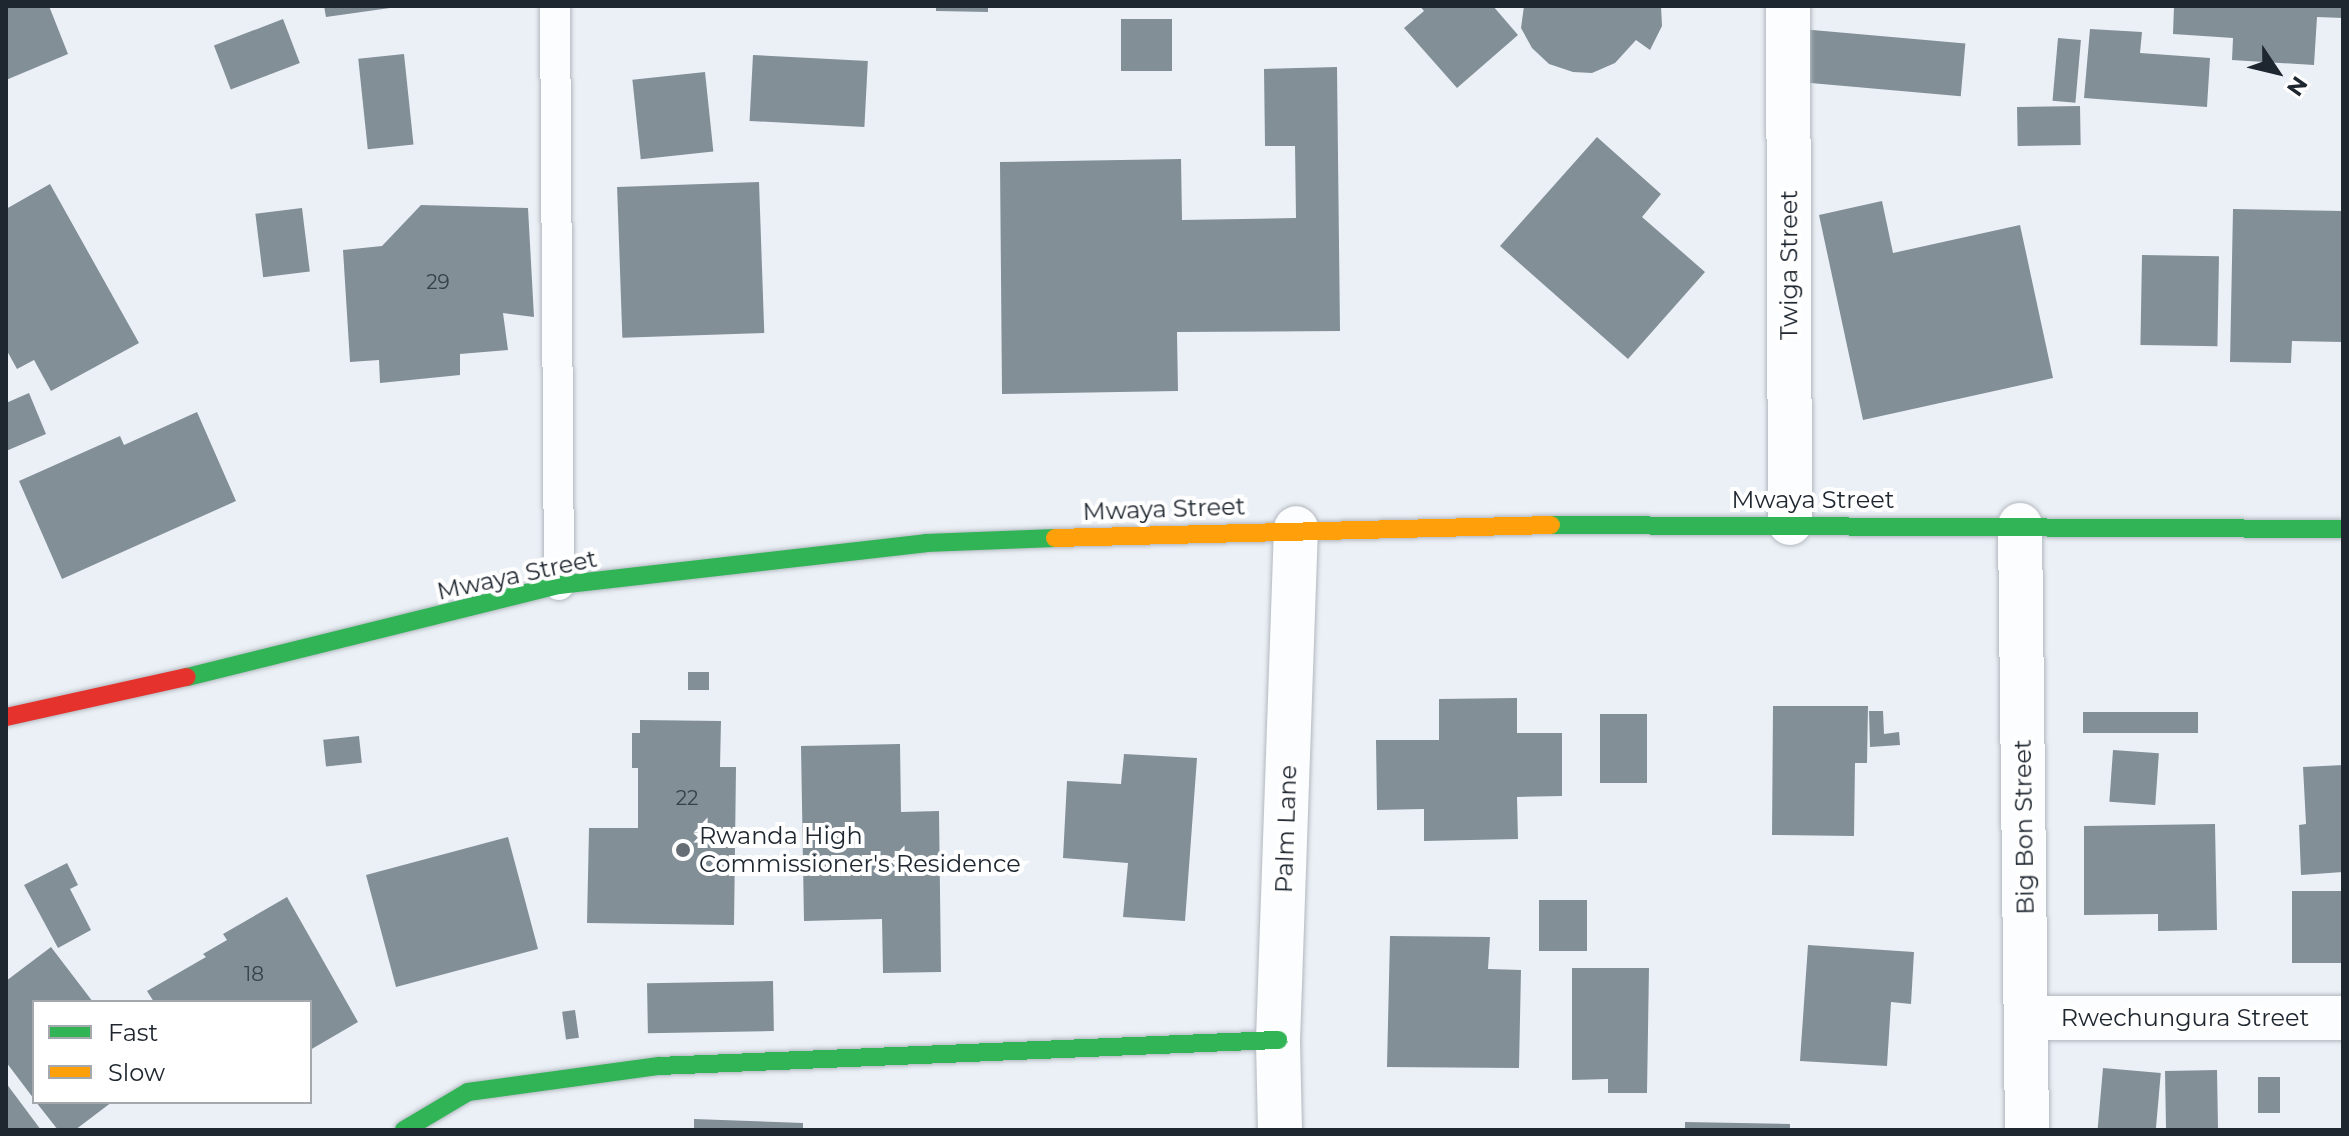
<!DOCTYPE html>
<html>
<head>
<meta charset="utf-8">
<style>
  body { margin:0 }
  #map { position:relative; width:2349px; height:1136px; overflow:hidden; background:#ebf0f6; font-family:Montserrat,sans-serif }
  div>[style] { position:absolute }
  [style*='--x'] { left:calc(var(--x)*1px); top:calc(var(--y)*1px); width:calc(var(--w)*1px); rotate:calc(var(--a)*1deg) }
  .building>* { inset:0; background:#828f97; transform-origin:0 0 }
  .roads { filter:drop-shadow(0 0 2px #b2b8bf) drop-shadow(0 0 2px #b2b8bf) }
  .lane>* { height:30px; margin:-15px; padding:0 15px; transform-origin:15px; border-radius:15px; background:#fcfdfe }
  .street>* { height:44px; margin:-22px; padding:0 22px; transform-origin:22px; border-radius:22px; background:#fcfdfe }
  .fast>* { height:18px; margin:-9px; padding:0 9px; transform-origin:9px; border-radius:9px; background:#30b455 }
  .slow>* { height:18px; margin:-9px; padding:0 9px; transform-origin:9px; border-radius:9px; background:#ff9f0a }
  .jam>* { height:18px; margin:-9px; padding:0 9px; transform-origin:9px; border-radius:9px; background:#e5322d }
  .dots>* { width:22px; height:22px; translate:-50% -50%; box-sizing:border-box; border:4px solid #fff; border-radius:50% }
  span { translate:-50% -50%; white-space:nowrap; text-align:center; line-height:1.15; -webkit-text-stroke:8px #fff; paint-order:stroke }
  .number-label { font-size:20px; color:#374049 }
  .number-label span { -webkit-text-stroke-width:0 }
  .street-label { font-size:24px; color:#1e262f }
  .poi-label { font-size:24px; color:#1e262f }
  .left { translate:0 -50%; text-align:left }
  .frame { position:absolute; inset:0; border:8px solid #1e262f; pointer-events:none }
  .legend { position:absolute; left:32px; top:1000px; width:280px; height:104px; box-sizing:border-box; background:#fff; border:2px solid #a5a8ac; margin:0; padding:10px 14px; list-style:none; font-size:24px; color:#1e262f }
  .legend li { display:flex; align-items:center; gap:16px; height:40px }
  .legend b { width:40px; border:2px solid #a5a8ac }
  .north { position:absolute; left:2237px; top:32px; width:80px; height:80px; -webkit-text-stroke:6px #fff; paint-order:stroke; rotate:125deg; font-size:22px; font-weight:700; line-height:32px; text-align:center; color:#1e262f }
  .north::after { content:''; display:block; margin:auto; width:28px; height:36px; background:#1e262f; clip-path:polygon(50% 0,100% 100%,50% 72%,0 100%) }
</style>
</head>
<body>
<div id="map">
  <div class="building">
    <div style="clip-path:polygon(6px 6px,49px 6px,68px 54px,6px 80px)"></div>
    <div style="clip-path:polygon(324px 6px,390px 6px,390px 8px,326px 17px)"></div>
    <div style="clip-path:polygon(936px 6px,988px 6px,988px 12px,936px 11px)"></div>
    <div style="clip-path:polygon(1420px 6px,1493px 6px,1518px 35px,1457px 88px,1404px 28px,1424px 11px)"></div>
    <div style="clip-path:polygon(1524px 6px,1661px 6px,1662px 26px,1650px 50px,1636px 40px,1615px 63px,1592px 73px,1573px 72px,1549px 64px,1532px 48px,1521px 28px)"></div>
    <div style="clip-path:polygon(2174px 6px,2343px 6px,2343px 18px,2317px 17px,2314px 65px,2232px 60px,2233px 38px,2173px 34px)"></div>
    <div style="left:283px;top:19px;width:47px;height:74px;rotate:69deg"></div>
    <div style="left:1121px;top:19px;width:51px;height:52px"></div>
    <div style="left:1801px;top:29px;width:165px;height:53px;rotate:5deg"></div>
    <div style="clip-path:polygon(2090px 29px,2142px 32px,2140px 53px,2210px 58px,2207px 107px,2084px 98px)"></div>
    <div style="left:2058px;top:38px;width:23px;height:63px;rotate:5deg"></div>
    <div style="left:404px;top:54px;width:91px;height:46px;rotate:84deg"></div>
    <div style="left:753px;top:55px;width:115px;height:66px;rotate:3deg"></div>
    <div style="clip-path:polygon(1337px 67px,1340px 331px,1177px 332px,1178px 391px,1002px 394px,1000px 162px,1181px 159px,1182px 220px,1296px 218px,1295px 146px,1265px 146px,1264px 69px)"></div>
    <div style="left:705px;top:72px;width:80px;height:73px;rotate:84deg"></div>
    <div style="left:2080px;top:106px;width:39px;height:63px;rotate:89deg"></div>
    <div style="clip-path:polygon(1597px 137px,1661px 194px,1642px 217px,1705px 272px,1628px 359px,1500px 246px)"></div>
    <div style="left:759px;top:182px;width:151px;height:142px;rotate:88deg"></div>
    <div style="clip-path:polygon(50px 184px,139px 343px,51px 391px,34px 360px,17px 369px,6px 349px,6px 209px)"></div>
    <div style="clip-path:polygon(1882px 201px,1893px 253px,2020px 225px,2053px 378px,1863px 420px,1819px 215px)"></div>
    <div style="clip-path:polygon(421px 205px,528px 208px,534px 317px,503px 313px,508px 350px,460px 354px,460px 375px,380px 383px,379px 360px,350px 362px,343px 250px,382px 246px)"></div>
    <div style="left:302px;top:208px;width:64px;height:47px;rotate:83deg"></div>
    <div style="clip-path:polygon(2233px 209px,2343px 211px,2343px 342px,2292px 341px,2291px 363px,2230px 362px)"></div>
    <div style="left:2142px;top:255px;width:77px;height:90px;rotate:1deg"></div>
    <div style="clip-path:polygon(29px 393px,46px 434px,6px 451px,6px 403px)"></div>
    <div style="clip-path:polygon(197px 412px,236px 501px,62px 579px,19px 481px,120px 436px,124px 445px)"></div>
    <div style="left:688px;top:672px;width:21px;height:18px"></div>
    <div style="clip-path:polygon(1517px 698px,1517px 733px,1562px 733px,1562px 796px,1517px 797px,1518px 839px,1424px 841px,1424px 809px,1377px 810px,1376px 740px,1439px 740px,1439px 699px)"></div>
    <div style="clip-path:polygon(1773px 706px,1868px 706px,1867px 763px,1855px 763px,1854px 836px,1772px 835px)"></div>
    <div style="clip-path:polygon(1869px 711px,1883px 711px,1884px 734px,1899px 732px,1900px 745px,1870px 747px)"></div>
    <div style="left:2198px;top:712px;width:21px;height:115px;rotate:90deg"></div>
    <div style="left:1600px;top:714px;width:47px;height:69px"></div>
    <div style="clip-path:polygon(640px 720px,721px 721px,720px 767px,736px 767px,734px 925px,587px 923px,589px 828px,638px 828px,638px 768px,632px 768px,632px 733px,640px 733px)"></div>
    <div style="left:359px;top:736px;width:27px;height:36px;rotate:84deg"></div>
    <div style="clip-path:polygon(900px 744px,901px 812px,939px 811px,941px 972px,883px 973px,882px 919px,804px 921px,801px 746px)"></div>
    <div style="left:2113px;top:750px;width:46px;height:52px;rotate:4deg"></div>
    <div style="clip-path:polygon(1124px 754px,1197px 758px,1185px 921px,1123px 917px,1128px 863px,1063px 858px,1067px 781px,1121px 784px)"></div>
    <div style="clip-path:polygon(2343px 765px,2343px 872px,2301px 875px,2299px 825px,2306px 824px,2303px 767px)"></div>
    <div style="clip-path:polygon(2215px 824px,2217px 930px,2158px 931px,2158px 914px,2084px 915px,2084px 826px)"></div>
    <div style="left:508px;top:837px;width:116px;height:147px;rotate:75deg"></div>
    <div style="clip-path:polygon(67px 863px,78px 885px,70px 889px,91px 930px,58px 948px,24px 885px)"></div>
    <div style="left:2343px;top:891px;width:72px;height:51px;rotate:90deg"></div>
    <div style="clip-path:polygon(287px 897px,358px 1022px,310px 1050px,310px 1002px,154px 1002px,147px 991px,206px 957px,203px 954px,227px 940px,223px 934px)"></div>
    <div style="left:1539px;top:900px;width:48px;height:51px"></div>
    <div style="clip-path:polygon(1390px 936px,1490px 937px,1488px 969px,1521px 970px,1519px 1068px,1387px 1067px)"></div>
    <div style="clip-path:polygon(1808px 945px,1914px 952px,1911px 1004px,1891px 1002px,1887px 1066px,1800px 1061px)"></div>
    <div style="clip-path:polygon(51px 947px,93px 1002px,34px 1002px,34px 1099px,6px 1062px,6px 981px)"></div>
    <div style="clip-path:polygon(1572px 968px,1649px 968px,1647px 1093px,1608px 1093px,1608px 1079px,1572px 1080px)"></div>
    <div style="left:773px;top:981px;width:50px;height:126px;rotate:89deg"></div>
    <div style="left:575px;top:1010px;width:28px;height:13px;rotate:82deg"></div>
    <div style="left:2103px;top:1068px;width:58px;height:62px;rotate:5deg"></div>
    <div style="left:2217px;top:1070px;width:58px;height:52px;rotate:89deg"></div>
    <div style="left:2280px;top:1077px;width:36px;height:22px;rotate:90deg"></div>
    <div style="clip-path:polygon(6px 1083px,41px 1130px,6px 1130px)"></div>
    <div style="clip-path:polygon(36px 1102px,112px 1102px,75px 1130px,58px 1130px)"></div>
    <div style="clip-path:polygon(694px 1119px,803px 1123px,803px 1130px,694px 1130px)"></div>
    <div style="clip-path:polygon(1685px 1122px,1790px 1124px,1790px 1130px,1685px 1130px)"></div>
  </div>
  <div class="roads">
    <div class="lane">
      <div style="--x:555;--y:6;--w:579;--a:89.6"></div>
    </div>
    <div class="street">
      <div style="--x:1788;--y:6;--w:517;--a:89.78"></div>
      <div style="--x:2020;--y:525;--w:605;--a:89.34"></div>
      <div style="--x:2027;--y:1018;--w:316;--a:0"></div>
      <div style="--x:1280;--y:1130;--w:90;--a:-91.3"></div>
      <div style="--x:1278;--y:1040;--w:512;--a:-87.99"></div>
    </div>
    <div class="fast">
      <div style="--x:1551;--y:525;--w:792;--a:0.29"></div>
      <div style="--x:187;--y:677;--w:383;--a:-13.9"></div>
      <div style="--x:559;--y:585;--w:369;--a:-6.5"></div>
      <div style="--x:926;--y:543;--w:129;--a:-2.2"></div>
      <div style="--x:404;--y:1130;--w:74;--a:-30.7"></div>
      <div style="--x:468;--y:1092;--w:193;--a:-7.8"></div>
      <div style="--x:659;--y:1066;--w:620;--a:-2.41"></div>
    </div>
    <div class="slow">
      <div style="--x:1055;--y:538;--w:496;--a:-1.5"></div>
    </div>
    <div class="jam">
      <div style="--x:6;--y:717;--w:185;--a:-12.5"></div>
    </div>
  </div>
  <div class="dots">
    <div style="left:683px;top:850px;background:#666d75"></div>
  </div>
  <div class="number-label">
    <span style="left:438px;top:282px">29</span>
    <span style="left:687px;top:798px">22</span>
    <span style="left:254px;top:974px">18</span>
  </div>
  <div class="street-label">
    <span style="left:1789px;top:265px;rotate:-90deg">Twiga Street</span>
    <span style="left:1813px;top:500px">Mwaya Street</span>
    <span style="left:1164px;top:509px;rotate:-2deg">Mwaya Street</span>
    <span style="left:517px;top:575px;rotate:-12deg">Mwaya Street</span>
    <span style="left:2024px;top:827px;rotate:-91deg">Big Bon Street</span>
    <span style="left:1286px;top:829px;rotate:-88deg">Palm Lane</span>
    <span style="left:2185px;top:1018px">Rwechungura Street</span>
  </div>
  <div class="poi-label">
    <span class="left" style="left:699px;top:850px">Rwanda High<br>Commissioner's Residence</span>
  </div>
  <div class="frame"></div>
  <ul class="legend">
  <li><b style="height:10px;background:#30b455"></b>Fast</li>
  <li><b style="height:10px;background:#ff9f0a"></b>Slow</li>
  </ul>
  <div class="north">N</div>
</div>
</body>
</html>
